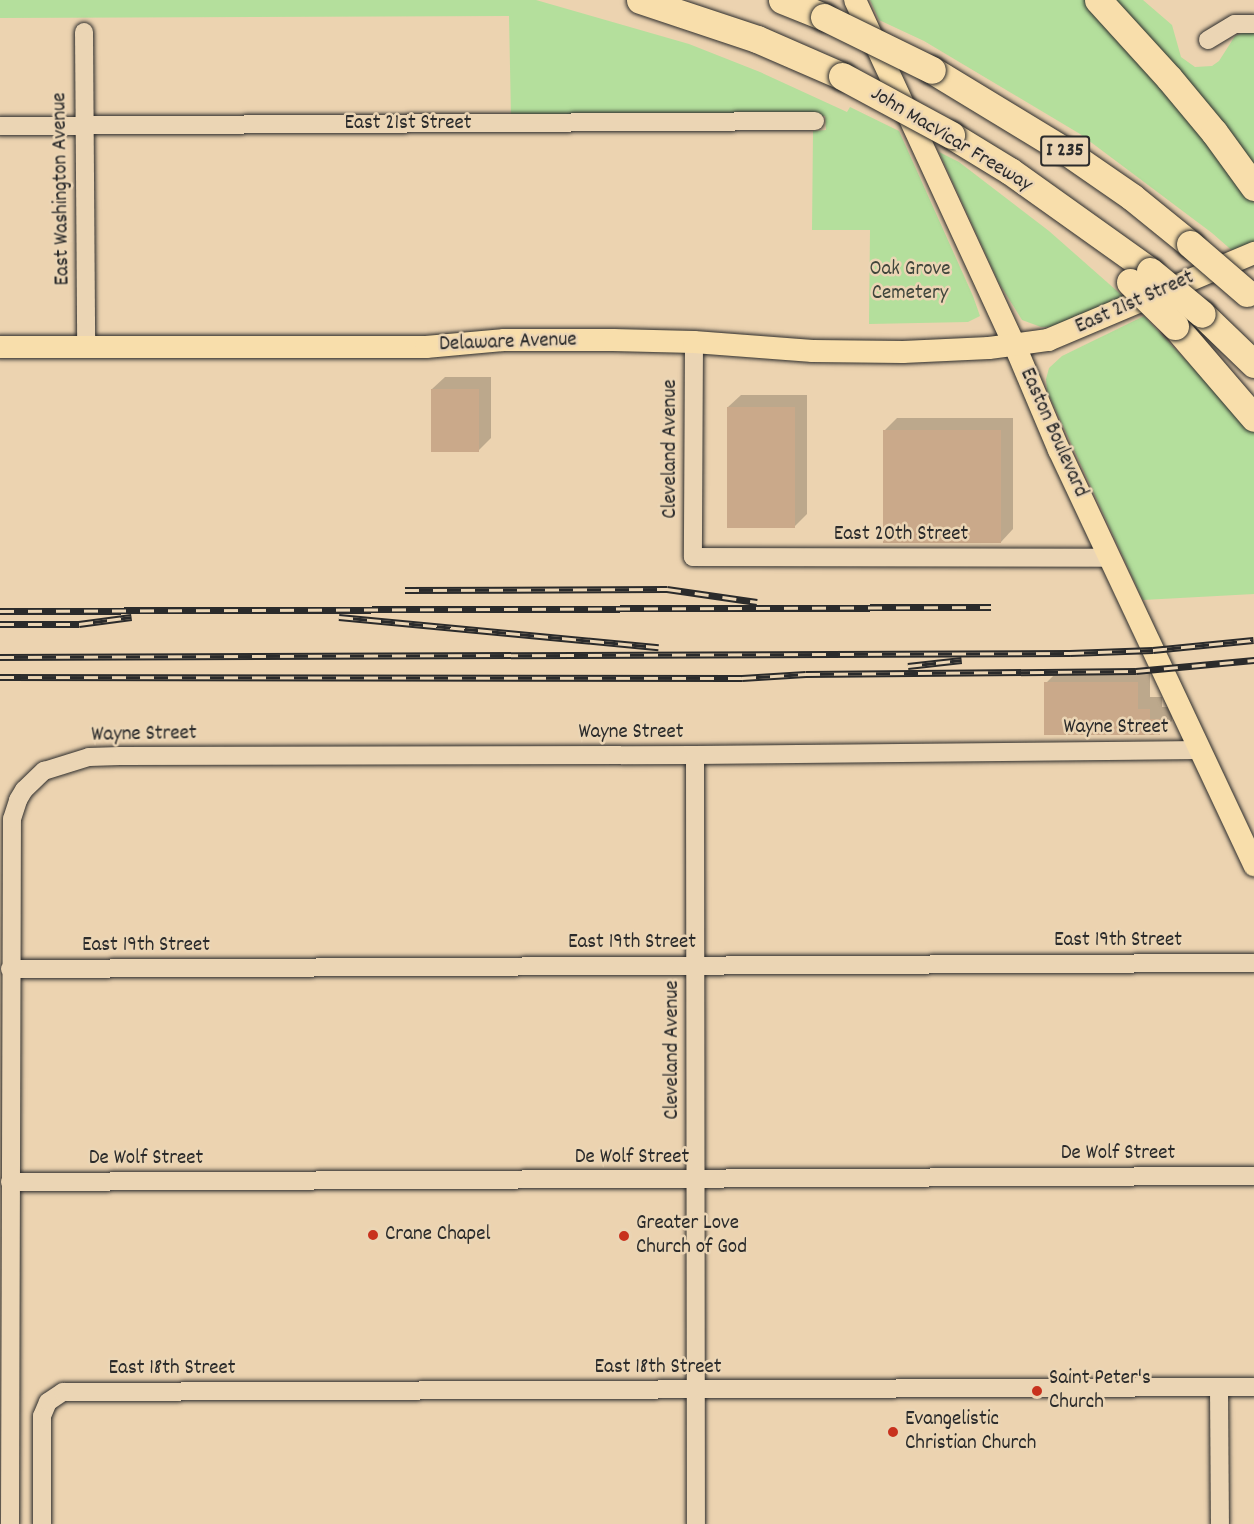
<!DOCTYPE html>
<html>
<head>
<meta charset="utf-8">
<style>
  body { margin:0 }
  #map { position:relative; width:1254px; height:1524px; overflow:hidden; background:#ecd3b0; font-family:Dekko,sans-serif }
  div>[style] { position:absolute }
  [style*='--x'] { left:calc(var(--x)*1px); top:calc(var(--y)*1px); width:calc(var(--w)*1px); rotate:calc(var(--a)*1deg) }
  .green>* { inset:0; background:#b4df9c }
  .shadow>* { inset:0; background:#0003 }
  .building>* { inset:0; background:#caa98a; transform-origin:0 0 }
  .roads { filter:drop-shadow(0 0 2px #2b2b2b) drop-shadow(0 0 2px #2b2b2b) }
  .minor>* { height:18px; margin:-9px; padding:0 9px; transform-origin:9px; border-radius:9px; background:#ebd5b4 }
  .major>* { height:22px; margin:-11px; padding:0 11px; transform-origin:11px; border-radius:11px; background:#f8deab }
  .highway>* { height:27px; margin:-13.5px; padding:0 13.5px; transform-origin:13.5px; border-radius:13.5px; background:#f8deab }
  .rail>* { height:7px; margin-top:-3.5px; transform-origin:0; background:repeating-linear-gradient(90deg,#ebd5b4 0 14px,#2b2b2b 0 28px); box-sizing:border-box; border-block:2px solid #2b2b2b }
  .bridges { filter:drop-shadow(0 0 2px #2b2b2b) drop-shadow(0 0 2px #2b2b2b) }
  .highway-bridge>* { height:27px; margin:-13.5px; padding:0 13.5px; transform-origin:13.5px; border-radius:13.5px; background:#f8deab }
  .dots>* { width:16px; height:16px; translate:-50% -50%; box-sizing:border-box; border:3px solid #ebd5b4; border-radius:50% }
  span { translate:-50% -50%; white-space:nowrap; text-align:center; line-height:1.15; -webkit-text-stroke:5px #ebd5b4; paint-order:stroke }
  .shield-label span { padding:2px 4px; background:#ebd5b4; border:2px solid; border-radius:4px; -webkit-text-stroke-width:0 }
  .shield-label { font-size:20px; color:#2b2b2b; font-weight:700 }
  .street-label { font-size:21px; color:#2b2b2b }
  .park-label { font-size:21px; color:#40463c }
  .poi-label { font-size:21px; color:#2b2b2b }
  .left { translate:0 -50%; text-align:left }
</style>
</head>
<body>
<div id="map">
  <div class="green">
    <div style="clip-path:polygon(0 0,536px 0,689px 44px,760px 72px,847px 112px,850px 107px,899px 131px,973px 296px,980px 316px,968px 322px,869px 324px,870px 230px,812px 230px,813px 131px,826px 130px,825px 116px,511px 118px,509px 16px,0 18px)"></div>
    <div style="clip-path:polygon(870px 0,1086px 0,1208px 140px,1254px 203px,1254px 246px,1236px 254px,1212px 233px,1080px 134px,924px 41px,879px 20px)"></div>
    <div style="clip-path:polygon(1113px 0,1143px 0,1172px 25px,1181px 57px,1195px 67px,1212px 66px,1219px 61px,1235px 36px,1242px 33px,1254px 33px,1254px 167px)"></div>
    <div style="clip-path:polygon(939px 152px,959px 162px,1049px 231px,1125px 298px,1057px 327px,1041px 327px,1022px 320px,999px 283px)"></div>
    <div style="clip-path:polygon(1144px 316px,1254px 432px,1254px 594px,1143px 600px,1047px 391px,1046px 379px,1049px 368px,1062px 356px)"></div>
  </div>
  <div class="shadow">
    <div style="clip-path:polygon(445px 377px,491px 377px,491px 438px,478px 451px,432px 389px)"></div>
    <div style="clip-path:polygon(741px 395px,807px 395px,807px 514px,794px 527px,728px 407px)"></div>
    <div style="clip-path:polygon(897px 418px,1013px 418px,1013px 529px,1001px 542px,884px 431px)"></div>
    <div style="clip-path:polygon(1059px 670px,1150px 670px,1150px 697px,1162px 697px,1162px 707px,1172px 707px,1172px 721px,1159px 733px,1046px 683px)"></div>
  </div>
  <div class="building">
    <div style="left:431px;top:389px;width:48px;height:63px"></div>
    <div style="left:727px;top:407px;width:68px;height:121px"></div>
    <div style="left:883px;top:430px;width:118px;height:113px"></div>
    <div style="clip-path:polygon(1044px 682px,1138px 682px,1138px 709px,1150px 709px,1150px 719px,1160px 719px,1160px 735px,1044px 735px)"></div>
  </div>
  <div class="roads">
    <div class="minor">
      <div style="--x:84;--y:32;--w:315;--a:89.6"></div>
      <div style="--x:1208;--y:40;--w:31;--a:-31"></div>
      <div style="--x:1235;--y:24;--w:19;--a:0"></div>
      <div style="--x:0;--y:126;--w:815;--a:-0.35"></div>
      <div style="--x:694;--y:342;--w:215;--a:90.3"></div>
      <div style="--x:693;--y:557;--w:417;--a:0.1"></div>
      <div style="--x:695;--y:755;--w:769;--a:89.93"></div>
      <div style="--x:10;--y:969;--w:1244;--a:-0.28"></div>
      <div style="--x:10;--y:1182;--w:1244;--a:-0.28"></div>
      <div style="--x:1219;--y:1387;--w:137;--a:89.6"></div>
      <div style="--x:10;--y:1524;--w:705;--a:-89.84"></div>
      <div style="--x:12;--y:819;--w:20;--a:-72"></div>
      <div style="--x:18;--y:800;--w:12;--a:-59"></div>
      <div style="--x:24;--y:790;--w:28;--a:-44"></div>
      <div style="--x:44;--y:771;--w:47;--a:-17.3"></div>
      <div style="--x:89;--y:757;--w:31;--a:-2"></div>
      <div style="--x:120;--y:756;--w:575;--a:-0.1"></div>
      <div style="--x:695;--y:755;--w:505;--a:-0.57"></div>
      <div style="--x:42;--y:1524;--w:108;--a:-90"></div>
      <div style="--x:42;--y:1416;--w:15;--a:-67"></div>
      <div style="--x:48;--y:1402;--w:18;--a:-34"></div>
      <div style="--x:63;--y:1392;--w:1191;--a:-0.24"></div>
    </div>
    <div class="major">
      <div style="--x:855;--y:0;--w:381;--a:65.2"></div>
      <div style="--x:1015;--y:346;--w:113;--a:67.1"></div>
      <div style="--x:1059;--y:450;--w:459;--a:64.8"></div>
      <div style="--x:0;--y:347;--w:426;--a:0"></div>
      <div style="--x:426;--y:347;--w:78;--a:-5.1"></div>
      <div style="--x:504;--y:340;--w:109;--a:0"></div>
      <div style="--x:613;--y:340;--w:81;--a:1.4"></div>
      <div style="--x:694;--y:342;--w:119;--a:4.3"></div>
      <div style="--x:813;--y:351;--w:90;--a:0.6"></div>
      <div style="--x:903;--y:352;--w:86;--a:-2.7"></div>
      <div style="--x:989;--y:348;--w:60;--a:-7.7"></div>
      <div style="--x:1048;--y:340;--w:224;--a:-22.9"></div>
    </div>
    <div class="highway">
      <div style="--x:640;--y:0;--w:123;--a:18.4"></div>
      <div style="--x:757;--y:39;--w:93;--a:23.5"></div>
      <div style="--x:782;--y:0;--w:45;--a:22"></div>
      <div style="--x:1098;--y:0;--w:105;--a:47.7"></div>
      <div style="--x:1169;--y:78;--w:70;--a:50.2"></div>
      <div style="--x:1214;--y:132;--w:68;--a:54"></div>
      <div style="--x:932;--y:70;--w:158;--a:31.3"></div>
      <div style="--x:1067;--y:152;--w:79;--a:34.7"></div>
      <div style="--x:1132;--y:197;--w:75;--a:39"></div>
      <div style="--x:951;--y:135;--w:69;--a:31.4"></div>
      <div style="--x:1010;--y:171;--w:172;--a:35.5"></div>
      <div style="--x:1202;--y:314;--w:72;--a:43.9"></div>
      <div style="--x:1175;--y:326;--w:121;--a:49.3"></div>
    </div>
  </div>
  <div class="rail">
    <div style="--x:405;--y:590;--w:262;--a:-0.2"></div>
    <div style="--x:667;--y:589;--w:91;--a:8.2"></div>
    <div style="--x:0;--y:611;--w:991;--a:-0.23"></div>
    <div style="--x:339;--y:617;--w:321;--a:5.4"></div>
    <div style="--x:0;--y:624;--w:79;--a:0"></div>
    <div style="--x:79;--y:624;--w:53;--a:-7.5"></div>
    <div style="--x:0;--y:657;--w:1070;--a:-0.21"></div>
    <div style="--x:1070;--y:653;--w:83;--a:-2.1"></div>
    <div style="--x:1153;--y:650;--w:101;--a:-5.7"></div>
    <div style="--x:908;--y:666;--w:54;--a:-6.3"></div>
    <div style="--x:0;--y:677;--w:742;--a:0.08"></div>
    <div style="--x:742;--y:678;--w:64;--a:-3.6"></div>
    <div style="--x:806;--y:674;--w:330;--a:-0.5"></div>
    <div style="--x:1136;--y:671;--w:119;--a:-5.3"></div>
  </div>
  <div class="bridges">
    <div class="highway-bridge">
      <div style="--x:824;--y:17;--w:120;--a:26.1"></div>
      <div style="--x:842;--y:76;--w:124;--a:28.4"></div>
      <div style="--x:1190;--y:244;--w:75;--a:40.7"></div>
      <div style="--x:1150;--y:271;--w:67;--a:39.6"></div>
      <div style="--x:1130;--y:282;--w:63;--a:44.4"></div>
    </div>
  </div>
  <div class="dots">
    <div style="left:373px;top:1235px;background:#c8321e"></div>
    <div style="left:624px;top:1236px;background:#c8321e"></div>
    <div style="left:1037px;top:1391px;background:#c8321e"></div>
    <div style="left:893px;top:1432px;background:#c8321e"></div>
  </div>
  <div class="shield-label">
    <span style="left:1065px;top:151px">I 235</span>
  </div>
  <div class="street-label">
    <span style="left:408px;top:124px">East 21st Street</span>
    <span style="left:951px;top:140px;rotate:31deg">John MacVicar Freeway</span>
    <span style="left:62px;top:189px;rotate:-91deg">East Washington Avenue</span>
    <span style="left:1135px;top:303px;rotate:-24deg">East 21st Street</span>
    <span style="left:508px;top:343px;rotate:-2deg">Delaware Avenue</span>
    <span style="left:1053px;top:433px;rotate:66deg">Easton Boulevard</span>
    <span style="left:671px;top:449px;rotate:-90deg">Cleveland Avenue</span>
    <span style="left:901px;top:535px">East 20th Street</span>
    <span style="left:1116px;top:728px">Wayne Street</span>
    <span style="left:631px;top:733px">Wayne Street</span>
    <span style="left:144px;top:735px;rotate:-1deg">Wayne Street</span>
    <span style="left:1118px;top:941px">East 19th Street</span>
    <span style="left:632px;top:943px">East 19th Street</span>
    <span style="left:146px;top:946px">East 19th Street</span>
    <span style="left:673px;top:1050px;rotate:-90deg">Cleveland Avenue</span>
    <span style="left:1118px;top:1154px">De Wolf Street</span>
    <span style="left:632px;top:1158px">De Wolf Street</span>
    <span style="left:146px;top:1159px">De Wolf Street</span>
    <span style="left:658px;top:1368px">East 18th Street</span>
    <span style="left:172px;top:1369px">East 18th Street</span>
  </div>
  <div class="park-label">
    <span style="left:910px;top:282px">Oak Grove<br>Cemetery</span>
  </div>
  <div class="poi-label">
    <span class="left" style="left:636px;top:1236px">Greater Love<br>Church of God</span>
    <span class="left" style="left:385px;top:1235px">Crane Chapel</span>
    <span class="left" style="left:1049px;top:1391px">Saint Peter's<br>Church</span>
    <span class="left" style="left:905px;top:1432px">Evangelistic<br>Christian Church</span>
  </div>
</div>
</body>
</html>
